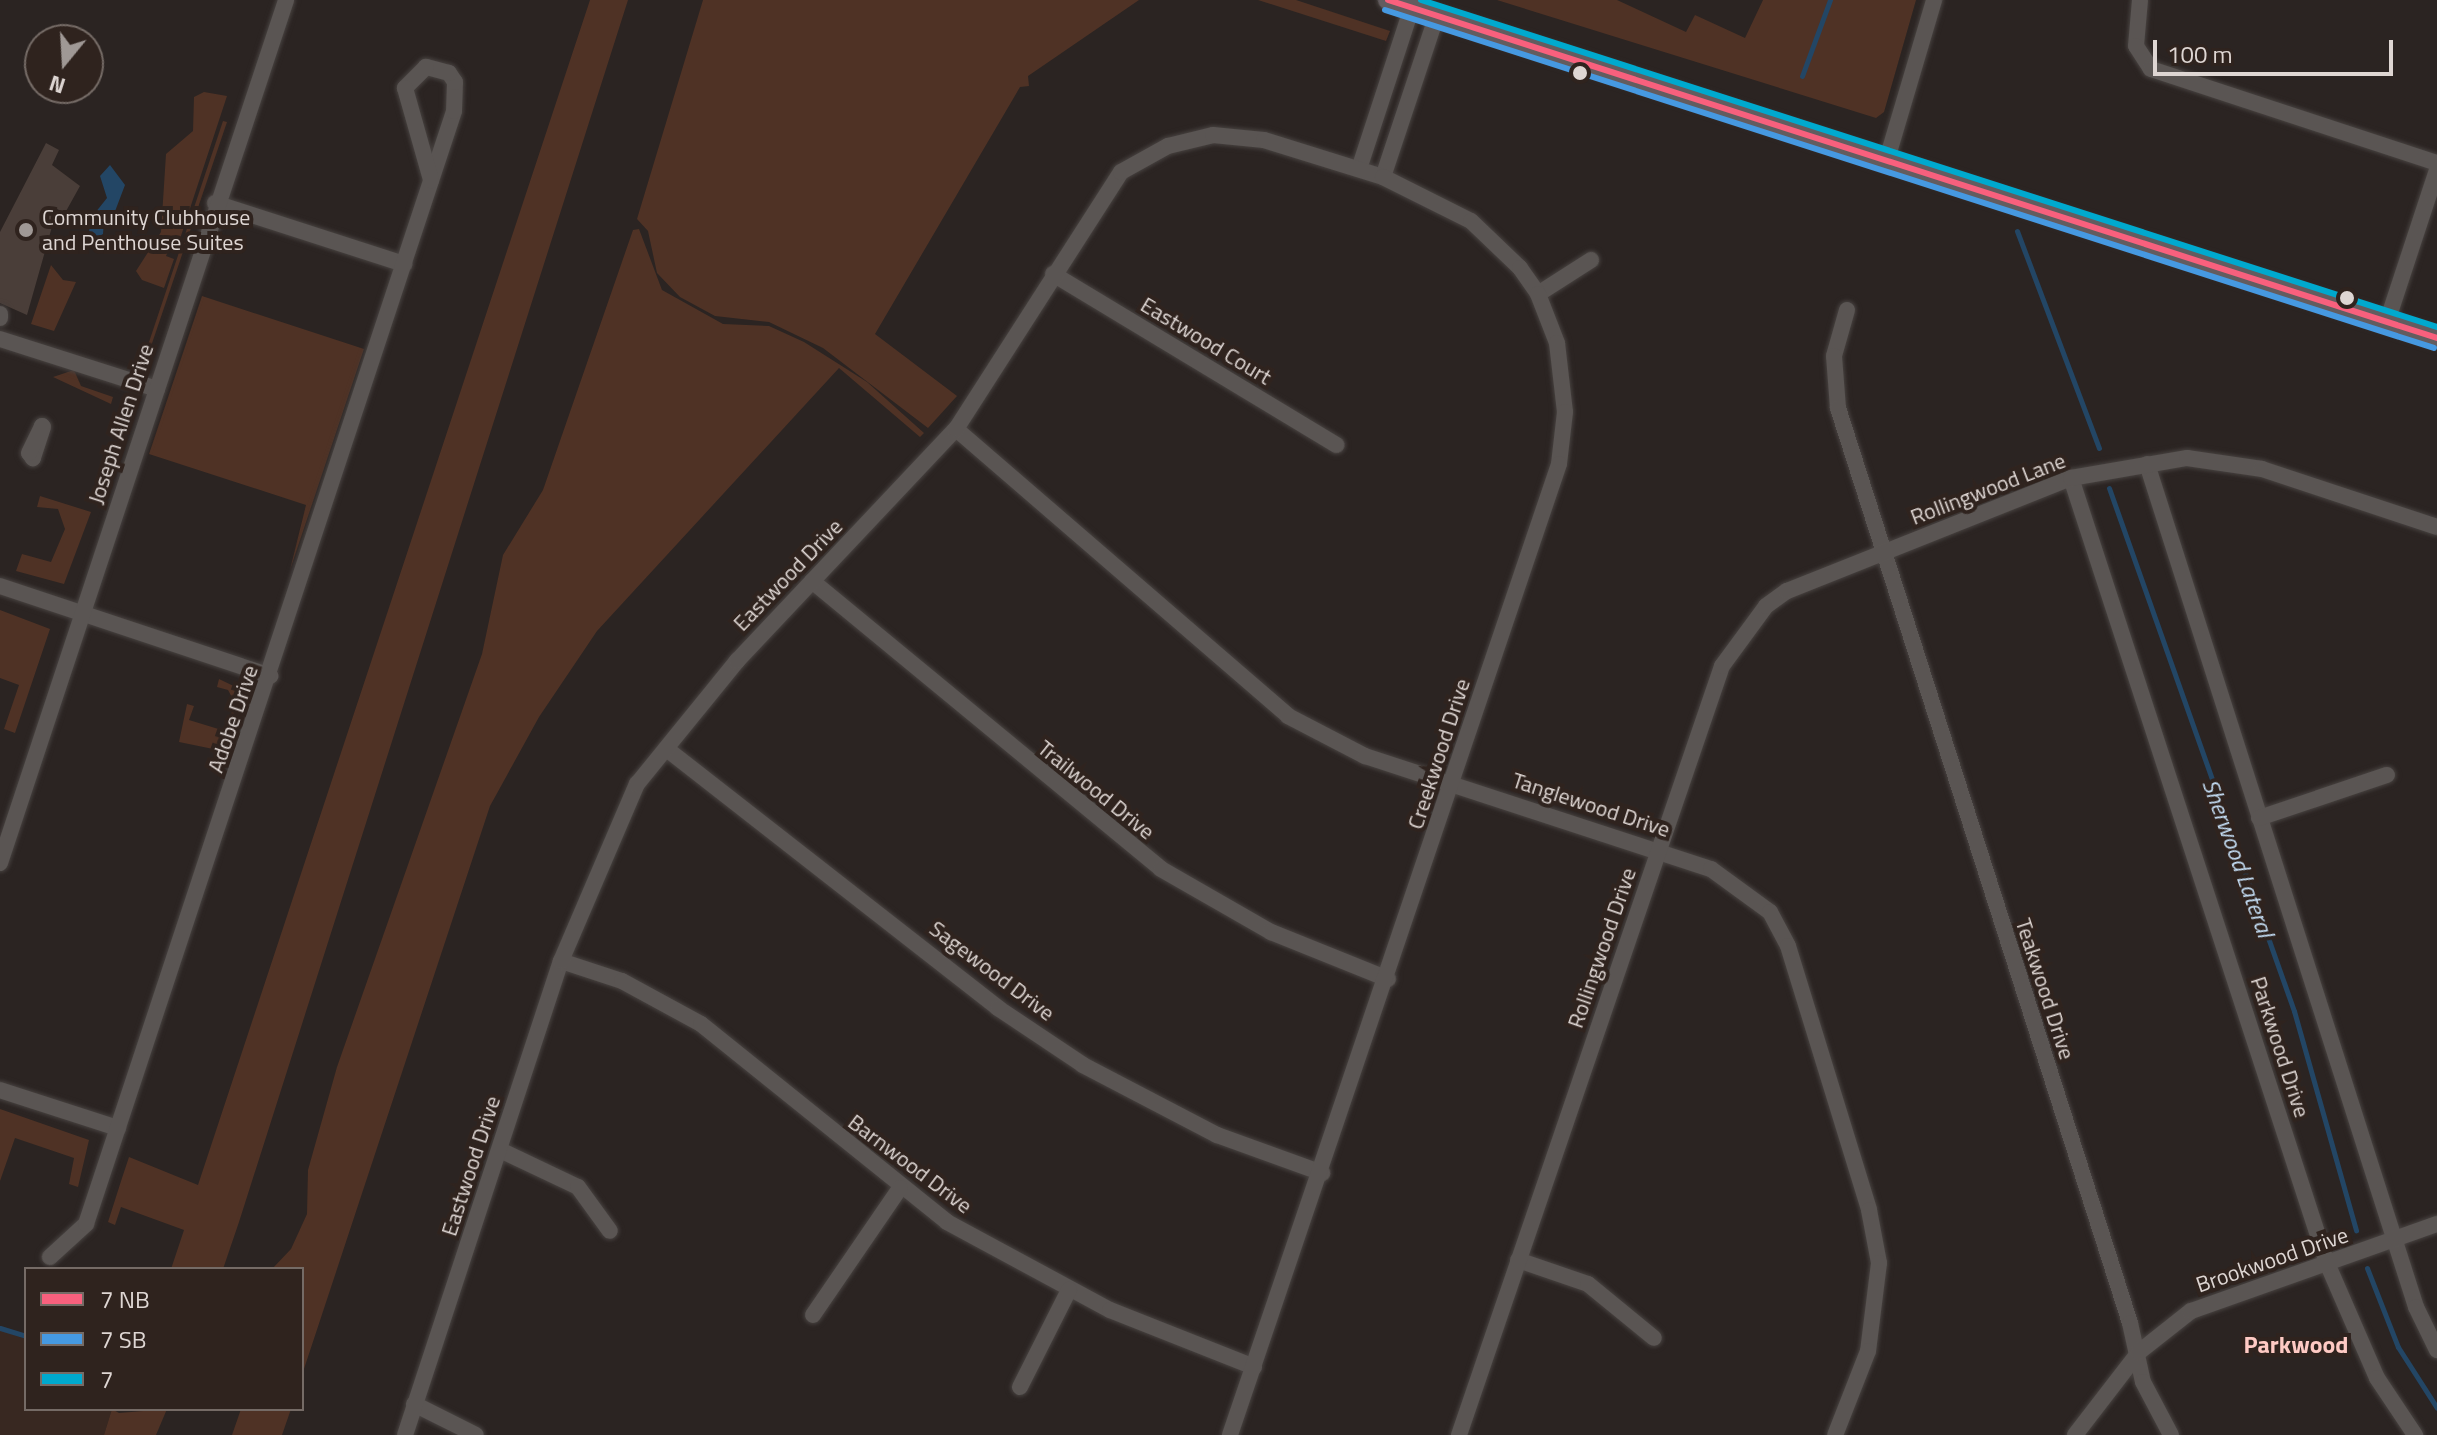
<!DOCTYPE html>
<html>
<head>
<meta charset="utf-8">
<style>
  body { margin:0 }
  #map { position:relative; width:2437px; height:1435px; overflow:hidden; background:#2b2422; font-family:"Titillium Web",sans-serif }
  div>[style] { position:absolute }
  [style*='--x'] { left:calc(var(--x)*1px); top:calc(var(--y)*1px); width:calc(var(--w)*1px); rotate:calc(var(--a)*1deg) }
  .built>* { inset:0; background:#382821 }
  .green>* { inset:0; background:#4f3225 }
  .water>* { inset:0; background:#234665 }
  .stream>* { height:5px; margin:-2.5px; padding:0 2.5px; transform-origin:2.5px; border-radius:2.5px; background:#234665 }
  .building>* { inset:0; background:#4a3e39 }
  .roads { filter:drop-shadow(0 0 2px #474240) drop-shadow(0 0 2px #474240) }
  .minor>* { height:16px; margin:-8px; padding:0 8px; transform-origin:8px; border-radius:8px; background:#5a5553 }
  .major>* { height:20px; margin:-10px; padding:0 10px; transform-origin:10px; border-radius:10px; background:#635c5f }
  .bus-1>* { height:6px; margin:-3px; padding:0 3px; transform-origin:3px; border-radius:3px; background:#f8607d }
  .bus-2>* { height:6px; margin:-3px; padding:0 3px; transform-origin:3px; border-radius:3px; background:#4699e1 }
  .bus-3>* { height:6px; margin:-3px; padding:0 3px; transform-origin:3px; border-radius:3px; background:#00a9ce }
  .dots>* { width:22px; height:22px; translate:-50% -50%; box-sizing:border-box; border:4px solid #2f231e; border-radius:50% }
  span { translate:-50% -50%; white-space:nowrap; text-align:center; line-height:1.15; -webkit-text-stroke:8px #2f231e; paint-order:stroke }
  .poi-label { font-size:22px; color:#ded6d3 }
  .left { translate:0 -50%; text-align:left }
  .street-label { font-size:22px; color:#ded6d3 }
  .water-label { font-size:24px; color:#c5def5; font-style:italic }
  .neighbourhood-label { font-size:24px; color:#fecac4; font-weight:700 }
  .legend { position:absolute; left:24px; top:1267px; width:280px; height:144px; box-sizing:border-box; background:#2f231e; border:2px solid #756b66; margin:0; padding:10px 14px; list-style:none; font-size:24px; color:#ded6d3 }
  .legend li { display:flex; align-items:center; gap:16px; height:40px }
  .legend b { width:40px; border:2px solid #756b66 }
  .north { position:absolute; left:24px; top:24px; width:80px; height:80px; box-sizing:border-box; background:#2f231e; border:2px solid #756b66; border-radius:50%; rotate:198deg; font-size:22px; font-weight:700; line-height:32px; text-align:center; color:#ded6d3 }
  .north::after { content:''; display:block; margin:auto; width:28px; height:36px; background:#9f9895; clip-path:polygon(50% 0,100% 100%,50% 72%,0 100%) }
  .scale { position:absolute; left:2153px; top:40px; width:240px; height:36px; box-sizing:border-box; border:4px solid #ded6d3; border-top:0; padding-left:10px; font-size:24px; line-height:28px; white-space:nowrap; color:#ded6d3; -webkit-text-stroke:6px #2f231e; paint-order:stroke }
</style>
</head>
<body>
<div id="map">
  <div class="built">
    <div style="clip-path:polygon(0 1330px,26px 1339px,26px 1409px,112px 1409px,104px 1435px,0 1435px)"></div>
  </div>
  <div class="green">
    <div style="clip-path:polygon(590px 0,628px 0,239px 1222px,223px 1269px,171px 1269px,184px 1230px,121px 1207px,115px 1225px,108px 1222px,122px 1178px,129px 1157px,198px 1185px)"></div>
    <div style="clip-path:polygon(703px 0,1139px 0,1028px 76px,1029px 86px,1020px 87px,875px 334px,957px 396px,928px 428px,823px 348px,769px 322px,715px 316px,680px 297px,657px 273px,648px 231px,637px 219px)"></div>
    <div style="clip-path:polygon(1258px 0,1296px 0,1390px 31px,1386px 41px)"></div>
    <div style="clip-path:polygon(1497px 0,1617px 0,1686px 32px,1695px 15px,1745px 38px,1763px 0,1916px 0,1884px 112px,1876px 118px)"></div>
    <div style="clip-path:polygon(204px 92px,227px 96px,176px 251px,169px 249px,166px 256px,174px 259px,164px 288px,142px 280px,136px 271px,161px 232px,166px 154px,193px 131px,194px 97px)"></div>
    <div style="clip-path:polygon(223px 121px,227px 122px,145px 364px,143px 360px)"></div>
    <div style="clip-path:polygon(639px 229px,662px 290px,723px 324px,769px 326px,804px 342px,867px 382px,924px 433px,920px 437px,839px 368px,597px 631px,539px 717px,490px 806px,302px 1375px,302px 1269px,272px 1269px,291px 1249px,307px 1214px,308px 1170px,337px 1067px,482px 654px,503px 555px,543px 490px,633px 230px)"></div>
    <div style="clip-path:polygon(51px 265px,63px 280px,76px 282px,54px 331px,31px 324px)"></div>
    <div style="clip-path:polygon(202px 296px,364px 349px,290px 570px,306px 505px,149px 454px)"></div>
    <div style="clip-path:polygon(74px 370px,81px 386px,113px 397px,111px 404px,53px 377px)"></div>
    <div style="clip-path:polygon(40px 496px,91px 512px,64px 584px,16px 571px,22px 554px,51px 562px,65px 529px,58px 509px,37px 507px)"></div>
    <div style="clip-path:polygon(0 610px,50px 629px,15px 733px,4px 729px,19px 685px,0 678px)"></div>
    <div style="clip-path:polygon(219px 679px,242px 690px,227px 735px,218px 750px,179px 742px,187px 704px,194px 706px,189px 720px,225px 731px,235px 703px,228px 690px,217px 687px)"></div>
    <div style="clip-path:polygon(0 1109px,89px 1140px,78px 1187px,69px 1184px,74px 1158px,15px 1138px,0 1181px)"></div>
    <div style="clip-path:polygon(112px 1409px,119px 1413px,167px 1409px,156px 1435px,104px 1435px)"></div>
    <div style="clip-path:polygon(241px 1409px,291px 1409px,282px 1435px,232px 1435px)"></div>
  </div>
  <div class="water">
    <div style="clip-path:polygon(110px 165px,125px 185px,114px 214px,104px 219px,103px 234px,96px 238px,89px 232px,91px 218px,107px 198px,100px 176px)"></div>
  </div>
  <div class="stream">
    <div style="--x:1802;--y:76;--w:81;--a:-69.8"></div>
    <div style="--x:2017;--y:231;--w:232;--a:69.3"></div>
    <div style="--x:2109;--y:488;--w:555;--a:70.52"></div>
    <div style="--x:2294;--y:1011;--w:228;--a:74.2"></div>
    <div style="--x:2367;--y:1268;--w:85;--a:68.6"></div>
    <div style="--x:2398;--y:1347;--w:72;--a:57.4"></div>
    <div style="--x:0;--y:1328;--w:27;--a:17"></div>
  </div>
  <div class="building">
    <div style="clip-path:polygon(46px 143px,59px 150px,52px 165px,80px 186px,65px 213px,57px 209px,27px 315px,0 303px,0 232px)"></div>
  </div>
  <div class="roads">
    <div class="minor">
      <div style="--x:2140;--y:0;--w:46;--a:95"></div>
      <div style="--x:2136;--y:46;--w:27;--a:57"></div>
      <div style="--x:2151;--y:69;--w:301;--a:18.2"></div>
      <div style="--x:1887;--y:159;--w:166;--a:-73.5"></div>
      <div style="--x:1359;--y:169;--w:170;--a:-71.9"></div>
      <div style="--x:1383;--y:177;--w:171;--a:-71.6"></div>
      <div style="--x:215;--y:203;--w:199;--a:17.9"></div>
      <div style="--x:1053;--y:274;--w:331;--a:31.1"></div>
      <div style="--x:1538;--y:294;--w:63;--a:-32.7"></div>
      <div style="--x:1847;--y:310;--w:48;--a:105.8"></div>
      <div style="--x:1834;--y:356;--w:52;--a:85.6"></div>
      <div style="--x:1838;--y:408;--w:960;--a:72.3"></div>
      <div style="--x:2130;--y:1323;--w:60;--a:77.6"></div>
      <div style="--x:2143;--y:1382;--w:60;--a:62.2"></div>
      <div style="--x:0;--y:314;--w:4;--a:90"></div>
      <div style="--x:2387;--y:322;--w:160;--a:-71.8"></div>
      <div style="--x:0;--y:339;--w:165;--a:17.7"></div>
      <div style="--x:42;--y:426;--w:1;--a:45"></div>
      <div style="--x:43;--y:427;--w:33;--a:108"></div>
      <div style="--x:33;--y:458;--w:6;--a:-129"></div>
      <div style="--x:29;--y:453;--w:30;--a:-64"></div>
      <div style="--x:956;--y:429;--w:439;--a:40.8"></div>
      <div style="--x:1288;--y:716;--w:87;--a:27.5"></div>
      <div style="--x:1365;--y:756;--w:364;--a:18.1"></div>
      <div style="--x:1711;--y:869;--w:73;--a:36.1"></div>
      <div style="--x:1770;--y:912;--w:38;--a:62"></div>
      <div style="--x:1788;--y:946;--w:276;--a:72.9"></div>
      <div style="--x:1869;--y:1210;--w:54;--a:79.3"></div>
      <div style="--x:1879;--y:1263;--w:89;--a:97.1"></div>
      <div style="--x:1868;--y:1351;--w:90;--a:111.4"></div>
      <div style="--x:2147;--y:464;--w:885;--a:72.3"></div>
      <div style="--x:2416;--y:1307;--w:48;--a:64"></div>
      <div style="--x:2071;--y:478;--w:826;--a:71.94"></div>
      <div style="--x:2327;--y:1263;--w:125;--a:66.5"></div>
      <div style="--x:2377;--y:1378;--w:69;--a:56.3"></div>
      <div style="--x:812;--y:581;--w:452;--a:39.5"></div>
      <div style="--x:1161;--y:869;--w:127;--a:29.8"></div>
      <div style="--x:1271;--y:932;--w:126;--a:21.9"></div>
      <div style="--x:0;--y:586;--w:285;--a:18.4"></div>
      <div style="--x:668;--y:750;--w:419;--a:38"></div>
      <div style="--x:998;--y:1008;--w:102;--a:33.8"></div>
      <div style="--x:1083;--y:1065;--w:151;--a:27.6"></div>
      <div style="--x:1217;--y:1135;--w:112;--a:19.9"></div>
      <div style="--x:2259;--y:818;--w:135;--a:-18.6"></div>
      <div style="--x:0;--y:863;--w:909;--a:-71.66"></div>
      <div style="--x:561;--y:961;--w:64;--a:18.2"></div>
      <div style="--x:622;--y:981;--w:90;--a:28.6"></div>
      <div style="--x:701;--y:1024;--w:316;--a:38.8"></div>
      <div style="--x:947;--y:1222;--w:185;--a:28.4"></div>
      <div style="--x:1110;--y:1310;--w:155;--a:21.6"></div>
      <div style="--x:0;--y:1090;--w:124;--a:17.9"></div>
      <div style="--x:500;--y:1150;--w:86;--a:25.4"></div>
      <div style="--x:578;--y:1187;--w:54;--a:54"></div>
      <div style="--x:50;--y:1257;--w:49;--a:-42.5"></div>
      <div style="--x:86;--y:1224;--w:1172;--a:-71.7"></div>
      <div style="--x:454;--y:111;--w:29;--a:-88"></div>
      <div style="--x:455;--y:82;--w:11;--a:-124"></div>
      <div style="--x:449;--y:73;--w:24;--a:-165"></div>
      <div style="--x:426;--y:67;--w:30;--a:135"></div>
      <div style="--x:405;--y:88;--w:96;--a:74.2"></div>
      <div style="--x:1518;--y:1260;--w:74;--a:18.9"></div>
      <div style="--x:1588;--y:1284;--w:85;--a:39.3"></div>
      <div style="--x:813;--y:1315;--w:154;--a:-55.6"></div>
      <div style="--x:1020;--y:1387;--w:109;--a:-63.2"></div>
      <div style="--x:414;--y:1404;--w:69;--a:26.6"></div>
      <div style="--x:405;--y:1435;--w:499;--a:-71.8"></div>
      <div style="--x:561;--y:961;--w:193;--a:-66.8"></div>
      <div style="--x:637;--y:784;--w:159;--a:-50.9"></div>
      <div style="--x:737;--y:661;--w:319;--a:-46.7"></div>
      <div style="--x:956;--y:429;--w:305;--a:-57.3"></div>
      <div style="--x:1121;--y:172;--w:54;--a:-29"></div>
      <div style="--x:1168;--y:146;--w:46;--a:-13.7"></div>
      <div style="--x:1213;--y:135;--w:51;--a:5.6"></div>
      <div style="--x:1264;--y:140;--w:125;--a:17.3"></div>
      <div style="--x:1383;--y:177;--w:98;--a:26.6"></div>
      <div style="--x:1471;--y:221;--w:68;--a:43.8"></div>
      <div style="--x:1520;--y:268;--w:32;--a:55"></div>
      <div style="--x:1538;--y:294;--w:53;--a:68.8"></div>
      <div style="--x:1557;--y:343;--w:69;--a:83.4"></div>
      <div style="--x:1565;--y:412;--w:52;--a:96.6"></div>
      <div style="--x:1559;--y:464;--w:1025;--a:108.72"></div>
      <div style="--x:1459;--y:1435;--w:813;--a:-71.12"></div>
      <div style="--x:1722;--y:666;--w:74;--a:-53.7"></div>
      <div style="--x:1766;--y:606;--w:26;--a:-36"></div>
      <div style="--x:1787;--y:591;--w:306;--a:-21.7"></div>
      <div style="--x:2071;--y:478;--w:118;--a:-9.8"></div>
      <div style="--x:2187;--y:458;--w:76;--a:8.3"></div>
      <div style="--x:2262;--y:469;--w:184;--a:18.3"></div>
      <div style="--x:2075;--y:1435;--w:105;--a:-52.4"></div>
      <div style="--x:2139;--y:1352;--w:66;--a:-38.3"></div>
      <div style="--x:2191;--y:1311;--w:261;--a:-19.5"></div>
    </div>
    <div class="major">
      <div style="--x:1388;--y:0;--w:1102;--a:17.86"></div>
    </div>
  </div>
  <div class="bus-1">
    <div style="--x:1388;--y:0;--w:1102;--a:17.86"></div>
  </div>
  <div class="bus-2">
    <div style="--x:1385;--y:10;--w:1102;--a:17.86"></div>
  </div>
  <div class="bus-3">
    <div style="--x:1421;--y:0;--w:1067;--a:17.84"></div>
  </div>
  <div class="dots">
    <div style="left:1580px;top:73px;background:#ded6d3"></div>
    <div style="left:26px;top:230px;background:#9f9895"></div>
    <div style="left:2347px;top:298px;background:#ded6d3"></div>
  </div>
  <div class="poi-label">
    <span class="left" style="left:42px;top:230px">Community Clubhouse<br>and Penthouse Suites</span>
  </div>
  <div class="street-label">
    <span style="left:1206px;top:341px;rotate:31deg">Eastwood Court</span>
    <span style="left:121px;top:424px;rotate:-72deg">Joseph Allen Drive</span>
    <span style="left:1988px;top:489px;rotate:-21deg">Rollingwood Lane</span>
    <span style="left:788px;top:575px;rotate:-46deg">Eastwood Drive</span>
    <span style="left:233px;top:719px;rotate:-71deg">Adobe Drive</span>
    <span style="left:1439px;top:754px;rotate:-72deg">Creekwood Drive</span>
    <span style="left:1096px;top:790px;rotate:39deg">Trailwood Drive</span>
    <span style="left:1591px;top:805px;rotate:18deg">Tanglewood Drive</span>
    <span style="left:1602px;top:948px;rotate:-71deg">Rollingwood Drive</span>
    <span style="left:992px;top:971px;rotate:37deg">Sagewood Drive</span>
    <span style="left:2045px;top:989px;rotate:72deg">Teakwood Drive</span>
    <span style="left:2280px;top:1047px;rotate:72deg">Parkwood Drive</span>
    <span style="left:910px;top:1164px;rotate:37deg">Barnwood Drive</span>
    <span style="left:471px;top:1166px;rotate:-72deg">Eastwood Drive</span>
    <span style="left:2272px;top:1260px;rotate:-19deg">Brookwood Drive</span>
  </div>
  <div class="water-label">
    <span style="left:2238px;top:858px;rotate:70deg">Sherwood Lateral</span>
  </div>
  <div class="neighbourhood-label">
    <span style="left:2296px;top:1345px">Parkwood</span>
  </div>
  <ul class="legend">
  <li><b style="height:10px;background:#f8607d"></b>7 NB</li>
  <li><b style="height:10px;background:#4699e1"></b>7 SB</li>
  <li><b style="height:10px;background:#00a9ce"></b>7</li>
  </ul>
  <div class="north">N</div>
  <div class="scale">100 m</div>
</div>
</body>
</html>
